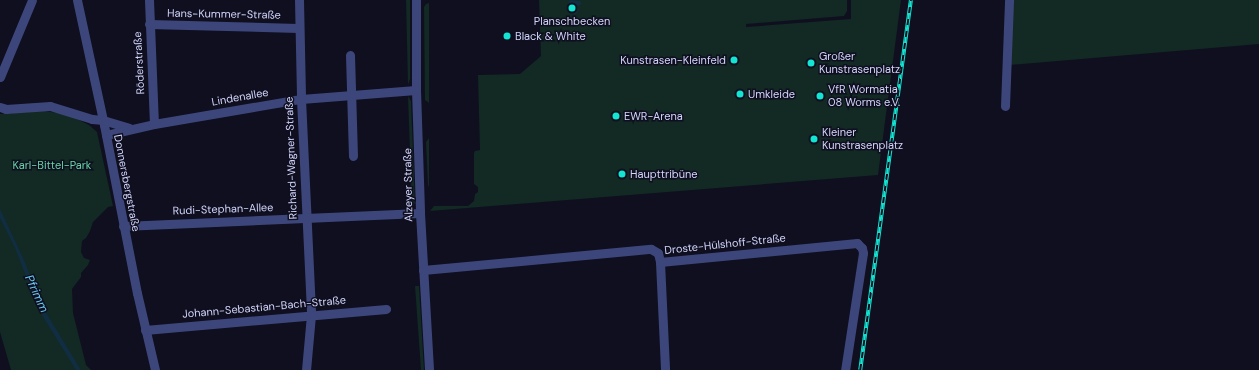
<!DOCTYPE html>
<html>
<head>
<meta charset="utf-8">
<style>
  body { margin:0 }
  #map { position:relative; width:1259px; height:370px; overflow:hidden; background:#0f0f1f; font-family:"DM Sans",sans-serif }
  div>[style] { position:absolute }
  [style*='--x'] { left:calc(var(--x)*1px); top:calc(var(--y)*1px); width:calc(var(--w)*1px); rotate:calc(var(--a)*1deg) }
  .green>* { inset:0; background:#122924 }
  .water>* { inset:0; background:#112d41 }
  .minor>* { height:9px; margin:-4.5px; padding:0 4.5px; transform-origin:4.5px; border-radius:4.5px; background:#3d467b }
  .rail>* { height:3.5px; margin-top:-1.75px; transform-origin:0; background:repeating-linear-gradient(90deg,#0f0f1f 0 6px,#13e5d3 0 12px); box-sizing:border-box; border-block:1px solid #13e5d3 }
  .dots>* { width:11px; height:11px; translate:-50% -50%; box-sizing:border-box; border:2px solid #0f0f1f; border-radius:50% }
  span { translate:-50% -50%; white-space:nowrap; text-align:center; line-height:1.15; -webkit-text-stroke:3px #0f0f1f; paint-order:stroke }
  .street-label { font-size:11px; color:#d1d4fb }
  .poi-label { font-size:11px; color:#d1d4fb }
  .left { translate:0 -50%; text-align:left }
  .right { translate:-100% -50%; text-align:right }
  .park-label { font-size:11px; color:#63d5a3 }
  .water-label { font-size:12px; color:#67ccf2; font-style:italic }
</style>
</head>
<body>
<div id="map">
  <div class="green">
    <div style="clip-path:polygon(406px 0,410px 0,410px 79px,408px 85px)"></div>
    <div style="clip-path:polygon(539px 0,847px 0,847px 11px,844px 16px,746px 24px,746px 27px,851px 19px,851px 0,901px 0,878px 175px,430px 211px,434px 206px,468px 206px,474px 201px,475px 194px,478px 192px,478px 187px,474px 184px,474px 153px,475px 151px,480px 150px,478px 75px,520px 74px,541px 56px)"></div>
    <div style="clip-path:polygon(1011px 0,1259px 0,1259px 44px,1009px 65px)"></div>
    <div style="clip-path:polygon(429px 3px,429px 103px,425px 100px,424px 7px,426px 4px)"></div>
    <div style="clip-path:polygon(408px 96px,411px 101px,415px 203px,412px 208px)"></div>
    <div style="clip-path:polygon(43px 111px,67px 114px,89px 125px,97px 132px,113px 206px,108px 207px,93px 222px,90px 231px,86px 238px,82px 241px,81px 252px,84px 258px,90px 260px,88px 265px,81px 273px,81px 277px,72px 289px,73px 313px,86px 365px,91px 370px,11px 370px,0 332px,0 114px)"></div>
    <div style="clip-path:polygon(429px 138px,429px 187px,428px 185px,426px 142px)"></div>
    <div style="clip-path:polygon(415px 286px,419px 286px,424px 370px,421px 370px)"></div>
  </div>
  <div class="water">
    <div style="clip-path:polygon(570px 0,580px 1px,582px 4px,577px 6px,578px 10px,576px 14px,572px 14px,566px 7px)"></div>
    <div style="clip-path:polygon(0 209px,24px 260px,42px 306px,81px 370px,76px 370px,40px 312px,15px 248px,0 218px)"></div>
  </div>
  <div class="minor">
    <div style="--x:77;--y:0;--w:128;--a:77.8"></div>
    <div style="--x:104;--y:125;--w:171;--a:78.9"></div>
    <div style="--x:137;--y:293;--w:79;--a:76.8"></div>
    <div style="--x:149;--y:0;--w:124;--a:87.7"></div>
    <div style="--x:299;--y:0;--w:99;--a:88.8"></div>
    <div style="--x:301;--y:99;--w:216;--a:87.3"></div>
    <div style="--x:311;--y:315;--w:55;--a:95.2"></div>
    <div style="--x:416;--y:0;--w:90;--a:90"></div>
    <div style="--x:416;--y:90;--w:123;--a:88.1"></div>
    <div style="--x:420;--y:213;--w:157;--a:86.7"></div>
    <div style="--x:149;--y:24;--w:149;--a:1.5"></div>
    <div style="--x:350;--y:55;--w:101;--a:88.3"></div>
    <div style="--x:0;--y:77;--w:83;--a:-67.4"></div>
    <div style="--x:1005;--y:106;--w:106;--a:-87.8"></div>
    <div style="--x:0;--y:107;--w:6;--a:18"></div>
    <div style="--x:6;--y:109;--w:44;--a:-3.9"></div>
    <div style="--x:50;--y:106;--w:44;--a:17.2"></div>
    <div style="--x:92;--y:119;--w:11;--a:5"></div>
    <div style="--x:103;--y:120;--w:27;--a:17"></div>
    <div style="--x:106;--y:135;--w:49;--a:-12.9"></div>
    <div style="--x:154;--y:124;--w:149;--a:-9.7"></div>
    <div style="--x:301;--y:99;--w:115;--a:-4.5"></div>
    <div style="--x:123;--y:226;--w:297;--a:-2.5"></div>
    <div style="--x:660;--y:262;--w:108;--a:87.3"></div>
    <div style="--x:423;--y:270;--w:229;--a:-5.3"></div>
    <div style="--x:651;--y:249;--w:8;--a:30"></div>
    <div style="--x:658;--y:253;--w:9;--a:77"></div>
    <div style="--x:660;--y:262;--w:198;--a:-5.5"></div>
    <div style="--x:857;--y:243;--w:7;--a:45"></div>
    <div style="--x:862;--y:248;--w:5;--a:79"></div>
    <div style="--x:863;--y:253;--w:118;--a:98.7"></div>
    <div style="--x:145;--y:330;--w:242;--a:-5"></div>
  </div>
  <div class="rail">
    <div style="--x:860;--y:370;--w:373;--a:-82.2"></div>
  </div>
  <div class="dots">
    <div style="left:572px;top:8px;background:#13e5d3"></div>
    <div style="left:507px;top:36px;background:#13e5d3"></div>
    <div style="left:734px;top:60px;background:#13e5d3"></div>
    <div style="left:811px;top:63px;background:#13e5d3"></div>
    <div style="left:740px;top:94px;background:#13e5d3"></div>
    <div style="left:820px;top:96px;background:#13e5d3"></div>
    <div style="left:616px;top:116px;background:#13e5d3"></div>
    <div style="left:814px;top:139px;background:#13e5d3"></div>
    <div style="left:622px;top:174px;background:#13e5d3"></div>
  </div>
  <div class="street-label">
    <span style="left:224px;top:14px;rotate:1deg">Hans-Kummer-Straße</span>
    <span style="left:139px;top:63px;rotate:-93deg">Röderstraße</span>
    <span style="left:240px;top:97px;rotate:-10deg">Lindenallee</span>
    <span style="left:291px;top:158px;rotate:-92deg">Richard-Wagner-Straße</span>
    <span style="left:127px;top:183px;rotate:79deg">Donnersbergstraße</span>
    <span style="left:408px;top:185px;rotate:-91deg">Alzeyer Straße</span>
    <span style="left:223px;top:209px;rotate:-2deg">Rudi-Stephan-Allee</span>
    <span style="left:725px;top:244px;rotate:-6deg">Droste-Hülshoff-Straße</span>
    <span style="left:264px;top:307px;rotate:-5deg">Johann-Sebastian-Bach-Straße</span>
  </div>
  <div class="poi-label">
    <span style="left:572px;top:21px">Planschbecken</span>
    <span class="left" style="left:515px;top:36px">Black &amp; White</span>
    <span class="left" style="left:819px;top:63px">Großer<br>Kunstrasenplatz</span>
    <span class="right" style="left:726px;top:60px">Kunstrasen-Kleinfeld</span>
    <span class="left" style="left:828px;top:96px">VfR Wormatia<br>08 Worms e.V.</span>
    <span class="left" style="left:748px;top:94px">Umkleide</span>
    <span class="left" style="left:624px;top:116px">EWR-Arena</span>
    <span class="left" style="left:822px;top:139px">Kleiner<br>Kunstrasenplatz</span>
    <span class="left" style="left:630px;top:174px">Haupttribüne</span>
  </div>
  <div class="park-label">
    <span style="left:52px;top:165px">Karl-Bittel-Park</span>
  </div>
  <div class="water-label">
    <span style="left:36px;top:294px;rotate:65deg">Pfrimm</span>
  </div>
</div>
</body>
</html>
